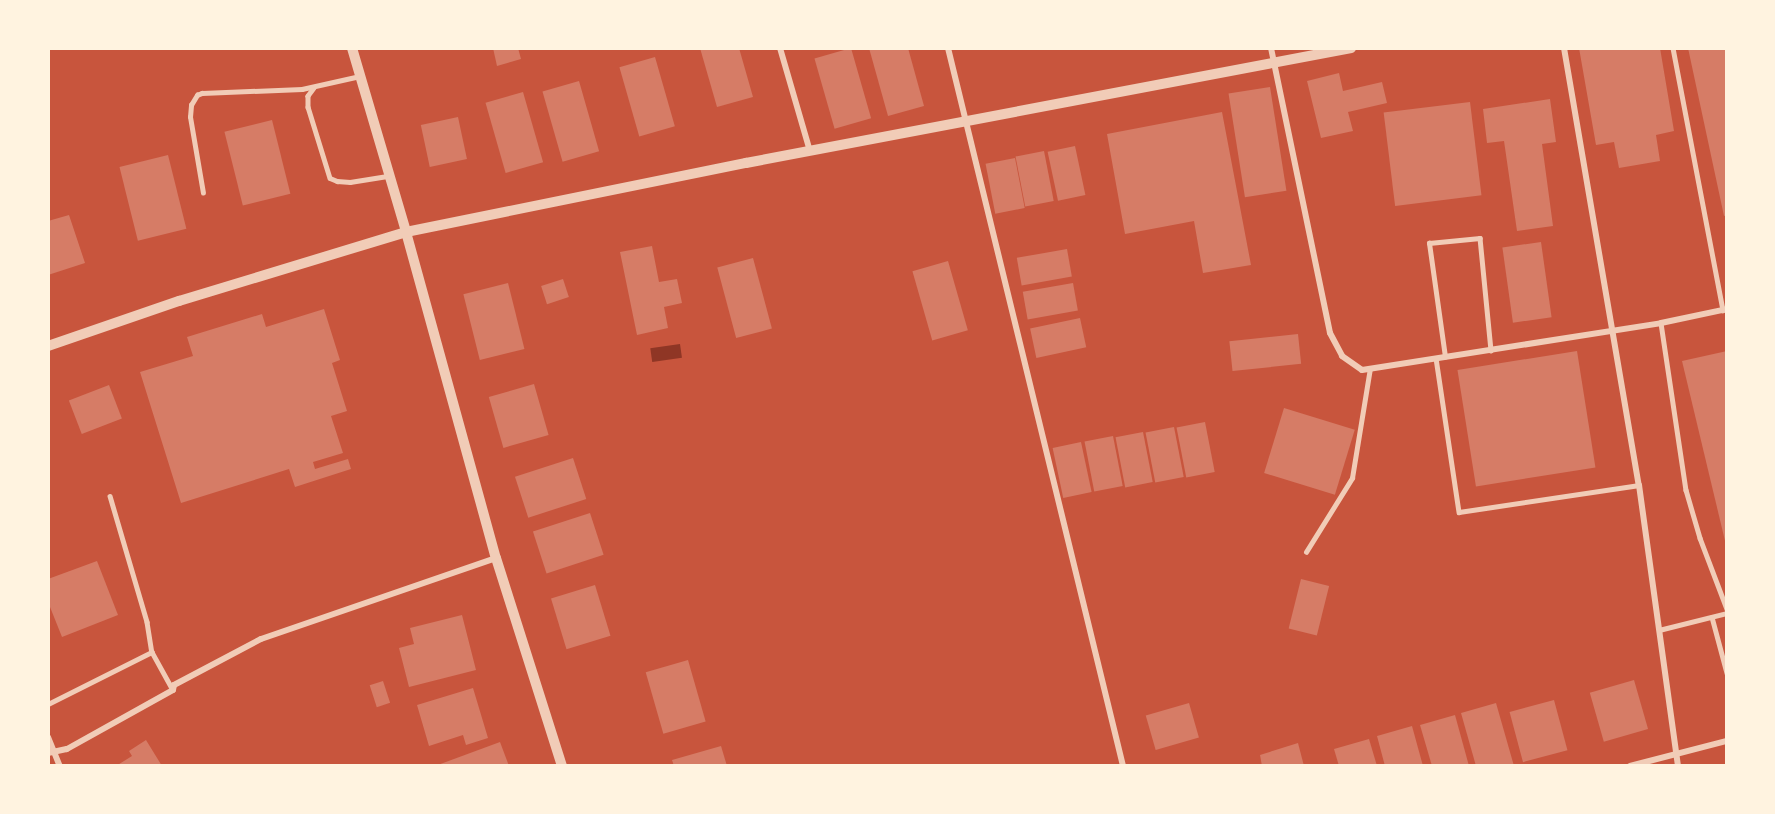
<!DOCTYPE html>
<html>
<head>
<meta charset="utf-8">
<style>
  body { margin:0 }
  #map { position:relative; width:1775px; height:814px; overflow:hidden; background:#c8553d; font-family:"Varela Round",sans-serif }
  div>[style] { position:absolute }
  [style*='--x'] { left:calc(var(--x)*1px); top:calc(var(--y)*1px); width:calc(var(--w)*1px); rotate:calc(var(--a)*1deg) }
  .water>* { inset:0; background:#8f3625; transform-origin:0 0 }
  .building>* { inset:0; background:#d67c66; transform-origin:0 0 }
  .service>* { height:4.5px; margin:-2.25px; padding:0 2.25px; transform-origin:2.25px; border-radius:2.25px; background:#f1ccb7 }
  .minor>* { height:6px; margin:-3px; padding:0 3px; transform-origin:3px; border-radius:3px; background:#f1ccb7 }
  .tertiary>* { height:10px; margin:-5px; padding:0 5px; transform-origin:5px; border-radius:5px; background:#f1ccb7 }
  span { translate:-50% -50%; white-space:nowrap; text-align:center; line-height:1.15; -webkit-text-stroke:6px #fff3e0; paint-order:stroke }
  .frame { position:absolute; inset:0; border:50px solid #fff3e0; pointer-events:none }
</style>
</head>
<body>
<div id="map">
  <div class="water">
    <div style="left:680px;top:344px;width:14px;height:30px;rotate:82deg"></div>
  </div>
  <div class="building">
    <div style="clip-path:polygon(493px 48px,518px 48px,521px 59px,497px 66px)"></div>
    <div style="clip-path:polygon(700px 48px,739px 48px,753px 97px,717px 107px)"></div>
    <div style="left:851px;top:48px;width:73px;height:38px;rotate:74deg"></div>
    <div style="clip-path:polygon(869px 48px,908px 48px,924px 106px,888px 116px)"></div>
    <div style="clip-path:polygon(1579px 48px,1660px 48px,1674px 131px,1656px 135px,1660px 161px,1619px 168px,1614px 142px,1596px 145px)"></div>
    <div style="clip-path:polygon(1688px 48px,1727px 48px,1727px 215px,1724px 216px)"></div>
    <div style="left:655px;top:57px;width:72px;height:37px;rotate:74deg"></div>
    <div style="clip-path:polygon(1339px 73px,1343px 91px,1382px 82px,1387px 103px,1348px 112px,1353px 131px,1321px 138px,1307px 81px)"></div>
    <div style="left:579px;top:81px;width:73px;height:38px;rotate:74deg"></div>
    <div style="left:1270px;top:87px;width:105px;height:42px;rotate:81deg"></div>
    <div style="left:523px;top:92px;width:73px;height:39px;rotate:74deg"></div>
    <div style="clip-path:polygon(1550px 99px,1556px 142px,1542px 144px,1553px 226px,1517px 231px,1504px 141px,1487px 143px,1483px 109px)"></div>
    <div style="left:1470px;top:102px;width:94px;height:87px;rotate:83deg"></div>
    <div style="clip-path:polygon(1222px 112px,1251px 265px,1203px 273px,1194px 221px,1125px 234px,1107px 134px)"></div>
    <div style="left:458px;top:117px;width:43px;height:38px;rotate:78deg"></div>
    <div style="left:272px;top:120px;width:76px;height:49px;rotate:76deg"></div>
    <div style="left:1075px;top:146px;width:50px;height:28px;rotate:78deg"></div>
    <div style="left:1044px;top:151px;width:51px;height:29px;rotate:79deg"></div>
    <div style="left:168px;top:155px;width:76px;height:50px;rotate:76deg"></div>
    <div style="left:1015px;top:158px;width:51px;height:30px;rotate:79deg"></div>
    <div style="clip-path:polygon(69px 215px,85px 263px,48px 275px,48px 221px)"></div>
    <div style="left:1541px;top:242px;width:76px;height:39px;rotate:82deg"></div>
    <div style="clip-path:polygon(652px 246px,659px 282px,677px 279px,682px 303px,664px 307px,668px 328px,637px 335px,620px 252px)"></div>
    <div style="left:1067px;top:249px;width:28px;height:51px;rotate:80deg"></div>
    <div style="left:753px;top:258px;width:73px;height:37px;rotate:75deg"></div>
    <div style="left:948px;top:261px;width:72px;height:37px;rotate:74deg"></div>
    <div style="left:563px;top:279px;width:19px;height:23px;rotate:72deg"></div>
    <div style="left:508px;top:283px;width:68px;height:46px;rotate:76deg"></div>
    <div style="left:1073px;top:283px;width:28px;height:51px;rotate:80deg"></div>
    <div style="clip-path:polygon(324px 309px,340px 360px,332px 363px,347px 411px,331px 416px,343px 453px,313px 462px,315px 469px,348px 459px,351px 469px,295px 487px,289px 469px,181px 503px,140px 372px,193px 356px,187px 337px,262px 314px,266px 327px)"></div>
    <div style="left:1080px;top:318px;width:30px;height:51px;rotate:78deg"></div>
    <div style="left:1298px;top:334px;width:30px;height:69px;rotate:84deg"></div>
    <div style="left:1577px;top:351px;width:118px;height:121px;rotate:81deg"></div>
    <div style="clip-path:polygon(1727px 351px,1727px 544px,1726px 545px,1682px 361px)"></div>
    <div style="left:534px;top:384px;width:53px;height:47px;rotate:74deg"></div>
    <div style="left:109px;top:385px;width:36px;height:43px;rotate:69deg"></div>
    <div style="left:1284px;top:408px;width:74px;height:68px;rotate:17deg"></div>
    <div style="left:1205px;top:422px;width:51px;height:29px;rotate:79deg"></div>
    <div style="left:1174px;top:427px;width:51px;height:29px;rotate:79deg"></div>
    <div style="left:1143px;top:432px;width:51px;height:28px;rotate:79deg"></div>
    <div style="left:1113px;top:436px;width:51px;height:29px;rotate:79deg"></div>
    <div style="left:1081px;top:442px;width:51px;height:29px;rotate:78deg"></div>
    <div style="left:573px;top:458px;width:43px;height:61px;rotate:72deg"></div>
    <div style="left:590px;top:513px;width:44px;height:60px;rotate:72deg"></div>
    <div style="clip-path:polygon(97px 561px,118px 615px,62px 637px,48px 602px,48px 579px)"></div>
    <div style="left:1301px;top:579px;width:29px;height:51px;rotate:14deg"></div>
    <div style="left:595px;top:585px;width:53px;height:46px;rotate:73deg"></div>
    <div style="clip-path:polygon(462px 615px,476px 670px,409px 687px,399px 648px,414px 644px,410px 628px)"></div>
    <div style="left:688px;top:660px;width:64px;height:44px;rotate:74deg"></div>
    <div style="left:1634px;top:680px;width:51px;height:46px;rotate:74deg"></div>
    <div style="left:383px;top:681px;width:23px;height:14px;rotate:72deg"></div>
    <div style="clip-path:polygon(473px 688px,488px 738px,466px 745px,463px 735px,429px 746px,417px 705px)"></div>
    <div style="left:1554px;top:700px;width:52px;height:46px;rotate:75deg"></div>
    <div style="left:1189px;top:703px;width:36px;height:45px;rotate:74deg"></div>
    <div style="clip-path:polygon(1496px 703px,1514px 766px,1476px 766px,1461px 713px)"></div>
    <div style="clip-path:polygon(1455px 715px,1469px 766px,1432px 766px,1420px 725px)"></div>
    <div style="clip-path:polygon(1412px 726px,1423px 766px,1385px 766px,1377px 736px)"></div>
    <div style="clip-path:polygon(1369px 739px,1377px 766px,1339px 766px,1334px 749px)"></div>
    <div style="clip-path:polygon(146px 740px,162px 766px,116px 766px,132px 756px,129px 751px)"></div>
    <div style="clip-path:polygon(500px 742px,509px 766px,435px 766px)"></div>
    <div style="clip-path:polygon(1298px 743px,1304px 766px,1262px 766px,1260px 755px)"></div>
    <div style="clip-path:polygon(721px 746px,727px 766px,674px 766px,672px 760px)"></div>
  </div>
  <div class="service">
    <div style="--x:1673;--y:48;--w:267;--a:79.2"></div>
    <div style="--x:314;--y:88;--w:10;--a:127"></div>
    <div style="--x:308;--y:96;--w:11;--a:90"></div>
    <div style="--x:308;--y:107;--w:74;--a:72.8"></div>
    <div style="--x:330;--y:178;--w:8;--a:23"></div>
    <div style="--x:337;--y:181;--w:13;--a:4"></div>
    <div style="--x:350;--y:182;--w:39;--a:-9"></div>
    <div style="--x:203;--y:193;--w:77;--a:-99.7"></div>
    <div style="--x:190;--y:117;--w:12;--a:-85"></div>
    <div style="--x:191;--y:105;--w:12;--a:-59"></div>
    <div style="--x:197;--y:95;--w:5;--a:-22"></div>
    <div style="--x:202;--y:93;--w:100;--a:-2.3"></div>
    <div style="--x:302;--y:89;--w:59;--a:-12.6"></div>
    <div style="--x:1661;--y:323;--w:169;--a:81.5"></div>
    <div style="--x:1686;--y:490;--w:50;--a:73.7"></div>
    <div style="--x:1700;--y:538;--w:76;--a:69.2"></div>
    <div style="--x:1445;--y:357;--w:115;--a:-98"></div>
    <div style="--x:1429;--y:243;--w:51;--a:-5.6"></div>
    <div style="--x:1480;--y:238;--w:113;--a:84.4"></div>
    <div style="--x:1436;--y:358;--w:156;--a:81.5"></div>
    <div style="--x:1459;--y:512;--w:182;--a:-8.5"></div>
    <div style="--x:110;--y:496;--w:131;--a:73.6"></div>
    <div style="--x:147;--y:622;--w:30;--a:81"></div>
    <div style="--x:1306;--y:552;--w:87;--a:-58.1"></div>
    <div style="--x:1352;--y:478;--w:111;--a:-80.7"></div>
    <div style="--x:1712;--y:617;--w:58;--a:75"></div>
    <div style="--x:1659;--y:630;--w:70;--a:-14"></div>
    <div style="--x:48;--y:704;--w:116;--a:-26.6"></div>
    <div style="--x:152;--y:652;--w:43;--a:61.1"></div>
  </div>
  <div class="minor">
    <div style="--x:780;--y:48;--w:107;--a:73.8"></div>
    <div style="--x:948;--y:48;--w:739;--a:76.3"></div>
    <div style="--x:1271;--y:48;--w:291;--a:78.3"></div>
    <div style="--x:1330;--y:333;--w:26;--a:62"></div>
    <div style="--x:1342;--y:356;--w:24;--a:35"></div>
    <div style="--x:1362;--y:370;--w:303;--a:-8.9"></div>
    <div style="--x:1661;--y:323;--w:67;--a:-12"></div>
    <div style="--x:1564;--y:48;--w:443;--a:80.3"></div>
    <div style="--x:1639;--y:485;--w:284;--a:82.1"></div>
    <div style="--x:48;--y:737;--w:31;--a:68"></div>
    <div style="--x:48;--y:753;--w:19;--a:-12"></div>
    <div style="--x:67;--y:749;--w:121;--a:-29.1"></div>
    <div style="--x:173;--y:690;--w:5;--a:-79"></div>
    <div style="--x:174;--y:685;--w:98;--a:-27.9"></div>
    <div style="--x:261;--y:639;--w:249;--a:-19"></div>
    <div style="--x:1630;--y:766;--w:100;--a:-14.5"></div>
  </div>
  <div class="tertiary">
    <div style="--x:352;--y:48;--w:192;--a:73.6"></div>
    <div style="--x:406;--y:232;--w:338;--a:74.6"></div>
    <div style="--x:496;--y:558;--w:218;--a:72.4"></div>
    <div style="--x:48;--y:346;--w:139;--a:-19"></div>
    <div style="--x:179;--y:301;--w:237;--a:-16.9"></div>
    <div style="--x:406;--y:232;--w:347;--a:-11.5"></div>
    <div style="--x:746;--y:163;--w:616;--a:-10.76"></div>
  </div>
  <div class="frame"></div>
</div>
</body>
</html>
